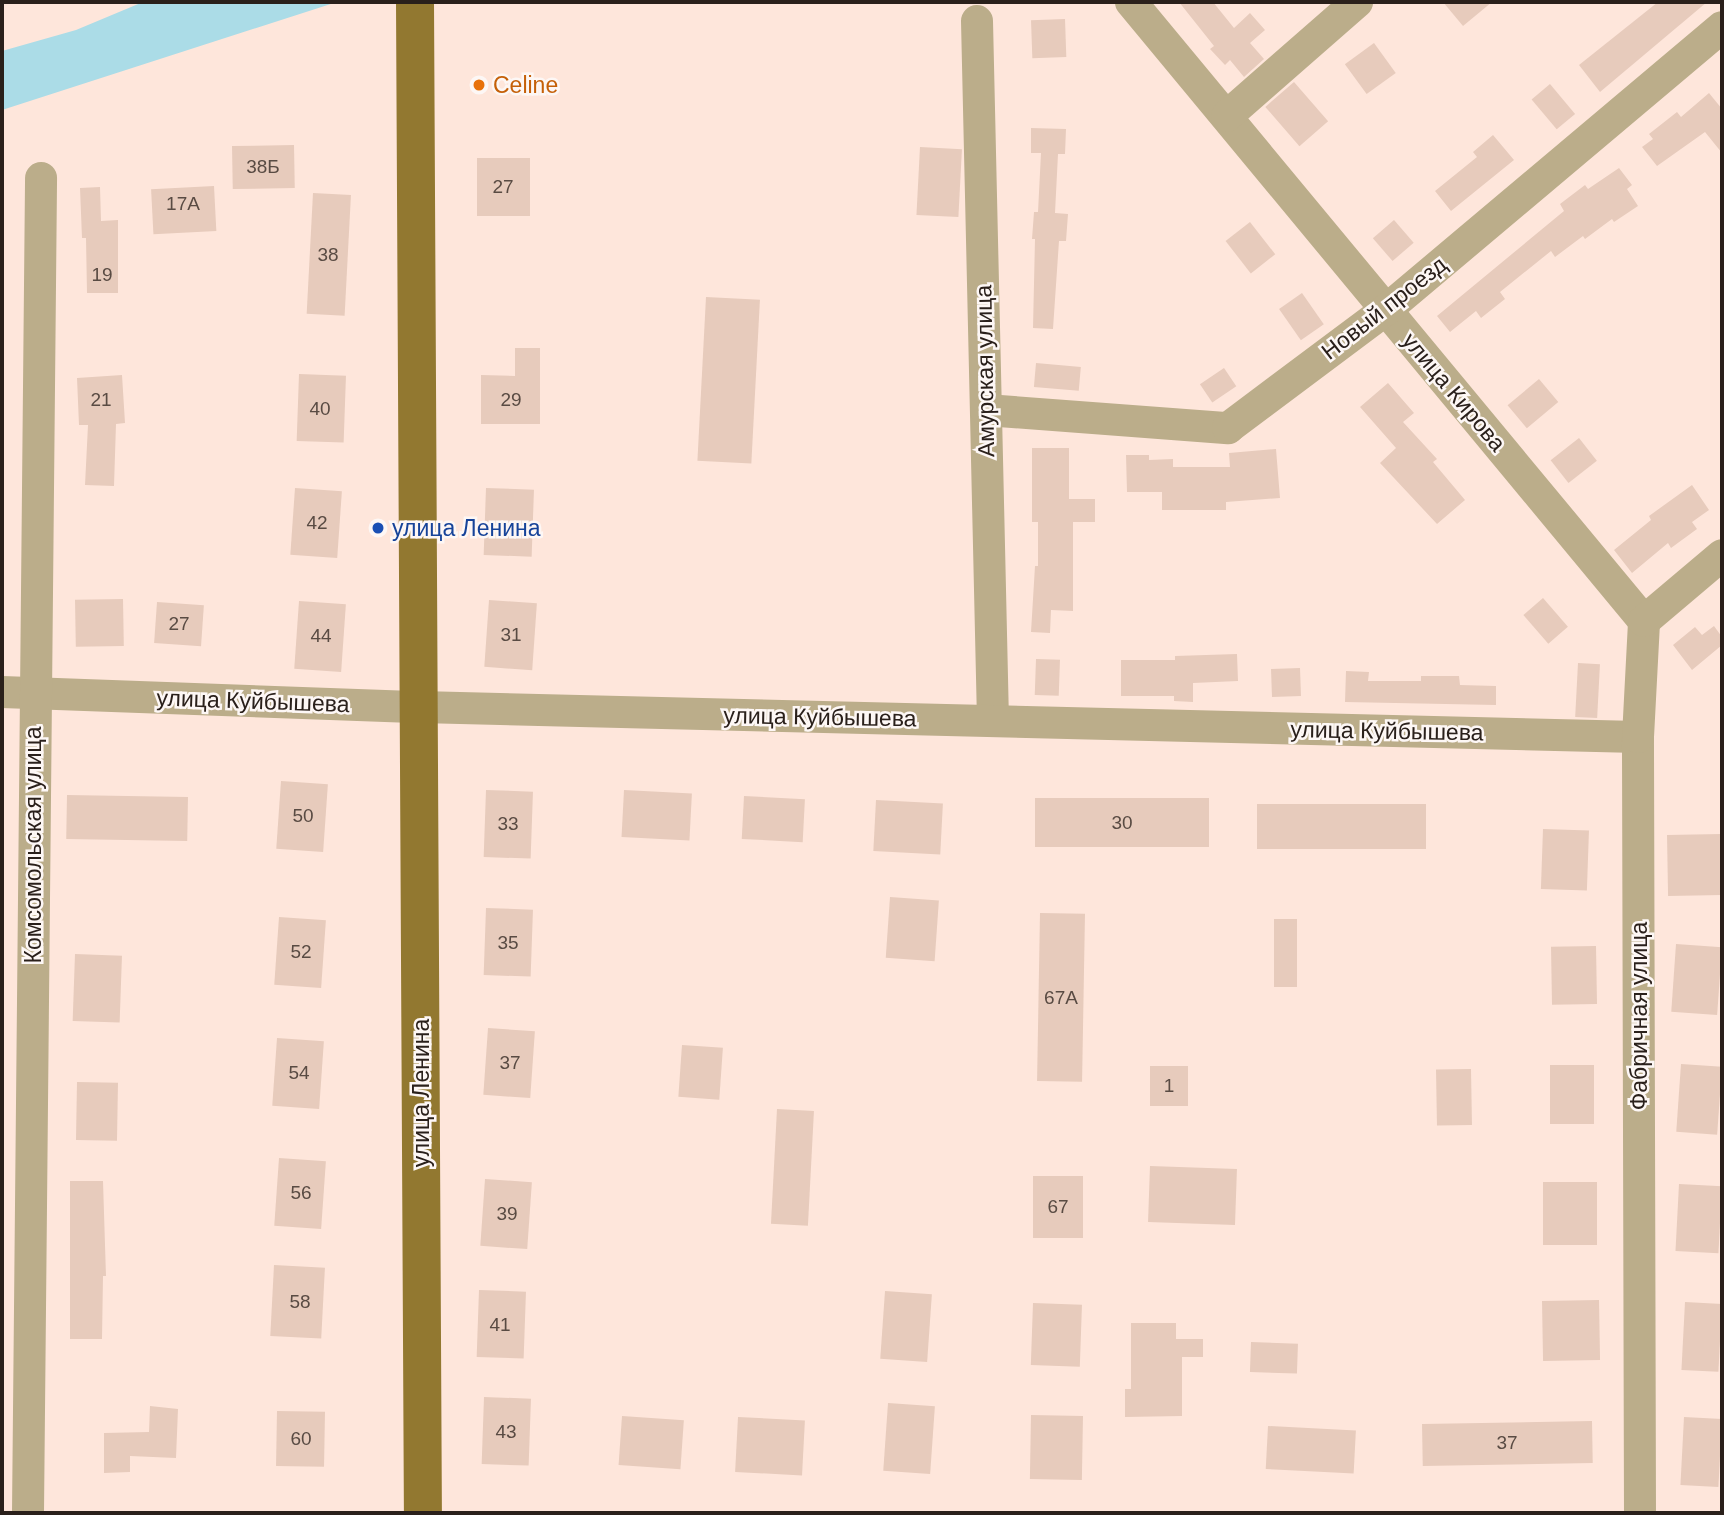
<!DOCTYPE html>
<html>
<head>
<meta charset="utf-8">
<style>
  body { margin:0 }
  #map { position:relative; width:1724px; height:1515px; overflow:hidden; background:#fee6db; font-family:Arial,sans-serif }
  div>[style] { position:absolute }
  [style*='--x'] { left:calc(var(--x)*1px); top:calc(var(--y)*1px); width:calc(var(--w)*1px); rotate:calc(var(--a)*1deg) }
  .water>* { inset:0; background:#abdce7 }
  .building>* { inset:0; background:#e7cbbc; transform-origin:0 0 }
  .minor>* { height:32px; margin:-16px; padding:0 16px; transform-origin:16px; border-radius:16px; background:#bbad8a }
  .major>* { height:38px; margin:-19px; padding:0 19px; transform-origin:19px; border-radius:19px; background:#927830 }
  .dots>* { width:19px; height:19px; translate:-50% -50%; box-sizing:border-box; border:4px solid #fdf7f5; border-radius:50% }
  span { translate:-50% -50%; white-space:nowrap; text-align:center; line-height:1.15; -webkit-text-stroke:5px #fdf7f5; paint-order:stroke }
  .number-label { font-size:19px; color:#594b43 }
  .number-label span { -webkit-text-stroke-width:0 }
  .food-label { font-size:23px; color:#c56008 }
  .left { translate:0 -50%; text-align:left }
  .street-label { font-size:23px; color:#2a201b }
  .transit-label { font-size:23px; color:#164399 }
  .frame { position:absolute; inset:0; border:4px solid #2a201b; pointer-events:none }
</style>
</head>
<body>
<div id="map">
  <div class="water">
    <div style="clip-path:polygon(143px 2px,337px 2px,2px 110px,2px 51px,76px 30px)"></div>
  </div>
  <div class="building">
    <div style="clip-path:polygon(1179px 2px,1213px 2px,1234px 28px,1250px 13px,1265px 30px,1250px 43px,1264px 59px,1244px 77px,1230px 60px,1225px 65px,1210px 49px,1214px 46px)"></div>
    <div style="clip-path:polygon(1443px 2px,1492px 2px,1463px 26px)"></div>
    <div style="clip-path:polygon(1658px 2px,1707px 2px,1600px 92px,1579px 65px)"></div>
    <div style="left:1065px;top:19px;width:38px;height:34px;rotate:88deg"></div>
    <div style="left:1374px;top:43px;width:37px;height:36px;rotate:54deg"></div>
    <div style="left:1294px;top:82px;width:52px;height:38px;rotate:49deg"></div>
    <div style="left:1550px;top:84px;width:39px;height:24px;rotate:50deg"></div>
    <div style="clip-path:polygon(1709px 93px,1722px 109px,1722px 153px,1705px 132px,1657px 166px,1642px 147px,1653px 139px,1649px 134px,1677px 112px,1681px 117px)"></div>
    <div style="clip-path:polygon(1031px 128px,1066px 129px,1065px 154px,1058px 154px,1055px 213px,1068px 214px,1066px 241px,1059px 241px,1053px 329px,1033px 328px,1035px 239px,1032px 239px,1034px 212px,1038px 212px,1041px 153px,1031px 153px)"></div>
    <div style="clip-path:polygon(1493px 135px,1514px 160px,1451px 211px,1435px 191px,1477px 157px,1473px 152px)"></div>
    <div style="left:294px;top:145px;width:43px;height:62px;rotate:89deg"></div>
    <div style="left:920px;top:147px;width:42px;height:68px;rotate:3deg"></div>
    <div style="left:477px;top:158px;width:53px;height:58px"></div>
    <div style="clip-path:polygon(1619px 168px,1632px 185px,1627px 189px,1638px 206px,1614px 222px,1612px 219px,1585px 239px,1583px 236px,1555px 257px,1551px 251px,1500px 292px,1505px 299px,1481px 318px,1476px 311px,1450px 332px,1437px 316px,1564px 211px,1560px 204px,1585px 185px,1588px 189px)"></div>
    <div style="left:214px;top:186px;width:45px;height:63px;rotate:87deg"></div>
    <div style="clip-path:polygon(100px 187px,101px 221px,118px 220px,118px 293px,87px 293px,86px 238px,82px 238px,80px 188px)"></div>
    <div style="left:313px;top:193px;width:38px;height:121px;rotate:3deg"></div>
    <div style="left:1394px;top:220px;width:30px;height:28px;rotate:49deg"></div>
    <div style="left:1250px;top:222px;width:41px;height:31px;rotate:52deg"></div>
    <div style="left:1302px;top:293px;width:38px;height:28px;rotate:55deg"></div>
    <div style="left:706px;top:297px;width:54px;height:164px;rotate:3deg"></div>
    <div style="clip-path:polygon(515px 348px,540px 348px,540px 424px,481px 424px,481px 375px,515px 376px)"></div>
    <div style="left:1036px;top:363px;width:45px;height:24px;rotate:5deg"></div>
    <div style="left:1224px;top:368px;width:22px;height:29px;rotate:56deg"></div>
    <div style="left:299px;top:374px;width:47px;height:67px;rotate:2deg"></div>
    <div style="clip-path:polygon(122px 375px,125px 423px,116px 424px,114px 486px,85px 485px,88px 425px,79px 425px,77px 378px)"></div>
    <div style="left:1539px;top:379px;width:30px;height:41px;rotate:50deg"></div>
    <div style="clip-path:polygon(1388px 383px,1414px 413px,1403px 422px,1437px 459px,1433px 462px,1465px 500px,1437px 524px,1380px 463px,1396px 448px,1360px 407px)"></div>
    <div style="left:1579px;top:438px;width:29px;height:36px;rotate:52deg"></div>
    <div style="clip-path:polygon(1032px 448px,1069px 448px,1069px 499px,1095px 499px,1095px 522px,1073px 522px,1073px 611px,1051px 610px,1050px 633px,1031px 632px,1035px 566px,1038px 566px,1038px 522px,1032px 522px)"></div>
    <div style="clip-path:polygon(1276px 449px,1280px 498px,1226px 502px,1226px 510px,1162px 510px,1162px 492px,1127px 492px,1126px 455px,1149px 455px,1149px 460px,1173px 459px,1173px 467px,1230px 467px,1229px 453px)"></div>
    <div style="clip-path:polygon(1692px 485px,1709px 510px,1692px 522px,1697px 529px,1671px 548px,1668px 543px,1632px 573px,1614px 550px,1651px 520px,1649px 516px)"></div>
    <div style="left:295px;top:488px;width:47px;height:67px;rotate:4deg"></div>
    <div style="left:486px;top:488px;width:48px;height:67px;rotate:2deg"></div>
    <div style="left:1543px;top:598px;width:38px;height:26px;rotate:49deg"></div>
    <div style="left:123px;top:599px;width:47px;height:48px;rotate:89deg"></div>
    <div style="left:489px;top:600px;width:48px;height:67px;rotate:4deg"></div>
    <div style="left:299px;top:601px;width:47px;height:68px;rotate:4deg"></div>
    <div style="left:157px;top:602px;width:47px;height:41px;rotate:4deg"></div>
    <div style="clip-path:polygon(1714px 626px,1722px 637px,1722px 645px,1692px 670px,1673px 645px,1695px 627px,1702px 635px)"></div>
    <div style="clip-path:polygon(1237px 654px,1238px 681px,1193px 683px,1193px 702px,1174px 701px,1174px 696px,1121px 696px,1121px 660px,1175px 660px,1175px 656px)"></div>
    <div style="left:1036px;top:659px;width:24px;height:36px;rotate:2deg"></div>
    <div style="left:1578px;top:663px;width:22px;height:54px;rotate:3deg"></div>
    <div style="left:1300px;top:668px;width:28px;height:29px;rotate:88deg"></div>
    <div style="clip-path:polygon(1346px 671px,1369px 672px,1368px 681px,1421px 681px,1421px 676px,1459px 676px,1460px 685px,1496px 686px,1496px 705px,1345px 702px)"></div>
    <div style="left:281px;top:781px;width:47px;height:68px;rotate:4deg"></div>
    <div style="left:486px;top:790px;width:47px;height:67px;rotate:2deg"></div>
    <div style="left:624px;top:790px;width:68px;height:47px;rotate:3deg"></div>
    <div style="left:67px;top:795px;width:121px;height:44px;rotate:1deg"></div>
    <div style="left:744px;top:796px;width:61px;height:43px;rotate:3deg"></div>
    <div style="left:1209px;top:798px;width:49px;height:174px;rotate:90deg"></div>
    <div style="left:876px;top:800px;width:67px;height:51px;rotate:3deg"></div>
    <div style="left:1426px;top:804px;width:45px;height:169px;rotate:90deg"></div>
    <div style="left:1543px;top:829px;width:46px;height:60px;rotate:2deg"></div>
    <div style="left:1721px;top:834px;width:61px;height:54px;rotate:89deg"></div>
    <div style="left:890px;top:897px;width:49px;height:61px;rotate:4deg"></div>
    <div style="left:486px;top:908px;width:47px;height:67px;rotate:2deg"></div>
    <div style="left:1040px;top:913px;width:45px;height:168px;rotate:1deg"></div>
    <div style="left:279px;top:917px;width:47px;height:68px;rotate:4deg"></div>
    <div style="left:1274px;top:919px;width:23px;height:68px"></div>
    <div style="left:1676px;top:944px;width:46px;height:68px;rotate:4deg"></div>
    <div style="left:1596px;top:946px;width:58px;height:45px;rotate:89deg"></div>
    <div style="left:75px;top:954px;width:47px;height:67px;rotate:2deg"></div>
    <div style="left:488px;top:1028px;width:47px;height:67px;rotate:4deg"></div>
    <div style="left:277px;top:1038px;width:47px;height:68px;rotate:4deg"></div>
    <div style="left:682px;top:1045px;width:41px;height:52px;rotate:4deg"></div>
    <div style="left:1681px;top:1064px;width:41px;height:68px;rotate:4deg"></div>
    <div style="left:1550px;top:1065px;width:44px;height:59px"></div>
    <div style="left:1150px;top:1066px;width:38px;height:40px"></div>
    <div style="left:1471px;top:1069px;width:56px;height:35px;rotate:89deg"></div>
    <div style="left:77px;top:1082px;width:41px;height:58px;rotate:1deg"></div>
    <div style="left:777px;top:1109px;width:37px;height:115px;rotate:3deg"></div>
    <div style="left:279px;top:1158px;width:47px;height:68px;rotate:4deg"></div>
    <div style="left:1150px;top:1166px;width:87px;height:56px;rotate:2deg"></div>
    <div style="left:1033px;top:1176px;width:50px;height:62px"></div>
    <div style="left:485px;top:1179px;width:47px;height:67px;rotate:4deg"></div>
    <div style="clip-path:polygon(70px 1181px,103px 1181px,106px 1276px,103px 1276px,102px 1339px,70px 1339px)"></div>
    <div style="left:1543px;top:1182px;width:54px;height:63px"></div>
    <div style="left:1679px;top:1184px;width:43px;height:67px;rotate:3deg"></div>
    <div style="left:274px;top:1265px;width:51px;height:71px;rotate:3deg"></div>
    <div style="left:479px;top:1290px;width:47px;height:67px;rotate:2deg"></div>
    <div style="left:885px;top:1291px;width:47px;height:68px;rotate:4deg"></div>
    <div style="left:1599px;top:1300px;width:60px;height:57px;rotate:89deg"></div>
    <div style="left:1685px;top:1302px;width:37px;height:68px;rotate:3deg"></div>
    <div style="left:1033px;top:1303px;width:49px;height:62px;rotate:2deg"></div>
    <div style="clip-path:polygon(1131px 1323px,1176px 1323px,1176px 1339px,1203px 1339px,1203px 1357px,1182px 1357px,1182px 1416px,1125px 1417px,1125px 1389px,1131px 1389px)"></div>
    <div style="left:1251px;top:1342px;width:47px;height:30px;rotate:2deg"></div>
    <div style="left:484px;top:1397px;width:47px;height:67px;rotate:2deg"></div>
    <div style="left:888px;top:1403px;width:47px;height:68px;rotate:4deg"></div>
    <div style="clip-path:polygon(150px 1406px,178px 1409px,176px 1458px,130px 1456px,130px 1472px,104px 1473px,104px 1433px,149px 1432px)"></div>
    <div style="left:277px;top:1411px;width:48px;height:55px;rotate:1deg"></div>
    <div style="left:1031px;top:1415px;width:52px;height:64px;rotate:1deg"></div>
    <div style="left:622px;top:1416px;width:62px;height:49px;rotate:4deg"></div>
    <div style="left:738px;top:1417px;width:67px;height:55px;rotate:3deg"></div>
    <div style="left:1684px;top:1417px;width:38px;height:68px;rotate:3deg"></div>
    <div style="left:1592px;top:1421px;width:42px;height:170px;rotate:89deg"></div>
    <div style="left:1268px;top:1426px;width:88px;height:43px;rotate:3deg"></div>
  </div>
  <div class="minor">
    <div style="--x:1131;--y:2;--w:804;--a:50.35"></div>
    <div style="--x:977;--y:21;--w:700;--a:88.69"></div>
    <div style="--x:1227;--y:116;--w:173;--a:-41.2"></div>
    <div style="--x:986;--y:410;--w:243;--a:4.3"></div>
    <div style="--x:1228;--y:428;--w:197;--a:-36.8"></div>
    <div style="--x:1386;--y:310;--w:439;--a:-40.1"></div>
    <div style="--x:2;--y:692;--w:418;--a:2.1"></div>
    <div style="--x:420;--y:707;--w:1218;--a:1.41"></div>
    <div style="--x:28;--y:1513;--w:1335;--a:-89.44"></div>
    <div style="--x:1640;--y:1513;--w:776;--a:-90.15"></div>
    <div style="--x:1638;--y:737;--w:116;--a:-87"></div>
    <div style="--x:1644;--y:621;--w:102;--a:-40.2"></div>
  </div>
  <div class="major">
    <div style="--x:415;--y:2;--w:1511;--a:89.7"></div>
  </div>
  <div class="dots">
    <div style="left:479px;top:85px;background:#e8710a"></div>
    <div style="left:378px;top:528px;background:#1a4fb4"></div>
  </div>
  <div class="number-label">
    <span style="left:263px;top:167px">38Б</span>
    <span style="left:503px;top:187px">27</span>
    <span style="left:183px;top:204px">17А</span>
    <span style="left:328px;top:255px">38</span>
    <span style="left:102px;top:275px">19</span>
    <span style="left:101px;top:400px">21</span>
    <span style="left:511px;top:400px">29</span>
    <span style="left:320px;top:409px">40</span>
    <span style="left:317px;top:523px">42</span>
    <span style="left:179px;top:624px">27</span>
    <span style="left:511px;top:635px">31</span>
    <span style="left:321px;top:636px">44</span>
    <span style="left:303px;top:816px">50</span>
    <span style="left:1122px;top:823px">30</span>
    <span style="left:508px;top:824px">33</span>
    <span style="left:508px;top:943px">35</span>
    <span style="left:301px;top:952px">52</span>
    <span style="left:1061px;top:998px">67А</span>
    <span style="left:510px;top:1063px">37</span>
    <span style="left:299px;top:1073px">54</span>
    <span style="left:1169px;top:1086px">1</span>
    <span style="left:301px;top:1193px">56</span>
    <span style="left:1058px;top:1207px">67</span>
    <span style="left:507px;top:1214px">39</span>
    <span style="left:300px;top:1302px">58</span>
    <span style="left:500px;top:1325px">41</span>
    <span style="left:506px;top:1432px">43</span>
    <span style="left:301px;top:1439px">60</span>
    <span style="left:1507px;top:1443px">37</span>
  </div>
  <div class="food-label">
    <span class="left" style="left:493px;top:85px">Celine</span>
  </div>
  <div class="street-label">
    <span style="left:1384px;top:308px;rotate:-38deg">Новый проезд</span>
    <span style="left:985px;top:371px;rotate:-91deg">Амурская улица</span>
    <span style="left:1454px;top:392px;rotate:50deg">улица Кирова</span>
    <span style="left:253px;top:701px;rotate:2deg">улица Куйбышева</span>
    <span style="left:820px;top:717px;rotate:1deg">улица Куйбышева</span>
    <span style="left:1387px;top:731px;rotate:1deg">улица Куйбышева</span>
    <span style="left:33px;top:845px;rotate:-90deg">Комсомольская улица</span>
    <span style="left:1639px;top:1016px;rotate:-90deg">Фабричная улица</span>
    <span style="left:421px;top:1093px;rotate:-90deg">улица Ленина</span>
  </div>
  <div class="transit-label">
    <span class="left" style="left:392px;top:528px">улица Ленина</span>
  </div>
  <div class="frame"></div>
</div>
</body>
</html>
